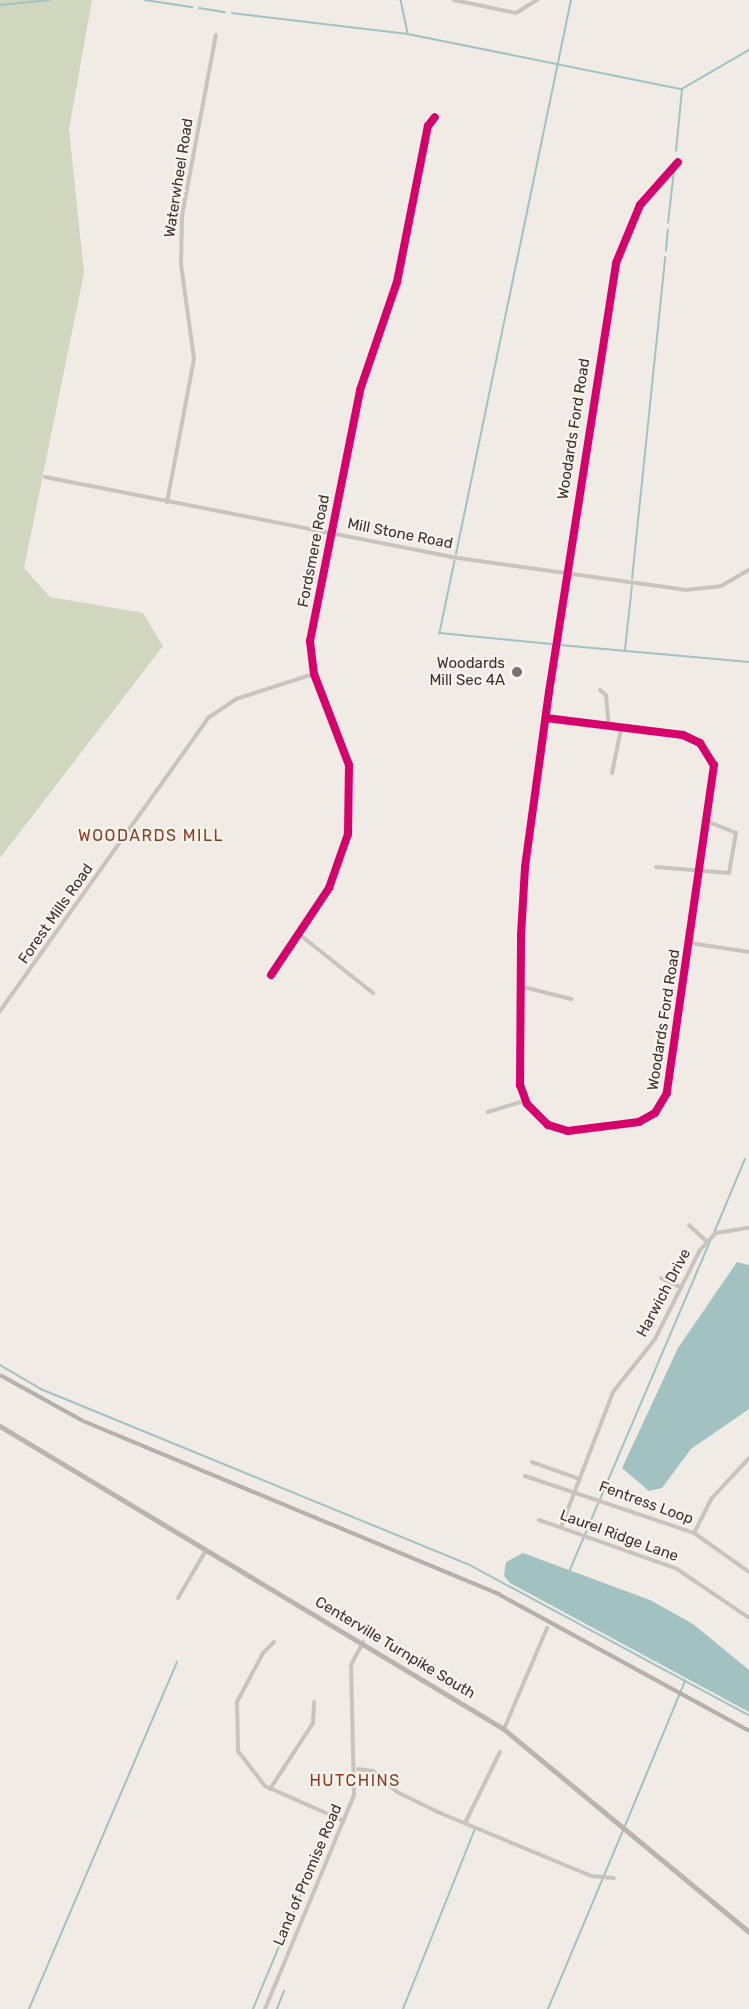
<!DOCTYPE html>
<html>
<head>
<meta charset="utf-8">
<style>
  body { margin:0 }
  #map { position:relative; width:749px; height:2009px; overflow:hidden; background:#f0ebe5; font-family:Rubik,sans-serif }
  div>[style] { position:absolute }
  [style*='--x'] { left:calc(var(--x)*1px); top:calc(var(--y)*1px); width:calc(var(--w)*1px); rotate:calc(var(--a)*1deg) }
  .green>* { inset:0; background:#d1d6bf }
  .water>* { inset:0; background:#a1c2c1 }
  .stream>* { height:1.5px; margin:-0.75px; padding:0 0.75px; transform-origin:0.75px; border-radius:0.75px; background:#a1c2c1 }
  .street>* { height:4px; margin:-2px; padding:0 2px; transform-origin:2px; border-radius:2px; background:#c9c3be }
  .secondary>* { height:4.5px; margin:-2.25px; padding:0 2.25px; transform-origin:2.25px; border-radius:2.25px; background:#bab3ae }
  .rail>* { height:4px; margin-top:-2px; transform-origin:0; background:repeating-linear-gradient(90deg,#fbf5ee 0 4.5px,#b1aca8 0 9px); box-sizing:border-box; border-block:2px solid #b1aca8 }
  .cycleway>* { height:8px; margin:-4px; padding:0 4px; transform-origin:4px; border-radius:4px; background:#d6006c }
  .dots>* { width:16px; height:16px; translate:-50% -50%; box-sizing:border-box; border:3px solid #fbf5ee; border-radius:50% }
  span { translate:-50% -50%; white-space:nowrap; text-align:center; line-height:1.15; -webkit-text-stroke:4.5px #fbf5ee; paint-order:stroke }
  .street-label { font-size:15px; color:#3b302b }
  .poi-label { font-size:15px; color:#3b302b }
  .right { translate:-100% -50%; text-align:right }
  .neighbourhood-label { font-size:16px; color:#8c3b22; letter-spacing:1.5px }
</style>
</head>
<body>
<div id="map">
  <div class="green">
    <div style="clip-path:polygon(0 0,92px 0,69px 129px,84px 273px,24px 568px,50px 597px,143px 613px,163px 646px,0 858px)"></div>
  </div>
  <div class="water">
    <div style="clip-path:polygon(737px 1262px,749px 1265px,749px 1409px,691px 1449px,662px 1488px,649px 1491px,622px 1468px,678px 1348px)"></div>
    <div style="clip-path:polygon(523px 1553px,650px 1600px,693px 1624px,749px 1670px,749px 1712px,510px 1583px,504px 1576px,506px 1562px)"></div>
  </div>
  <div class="stream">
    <div style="--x:145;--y:0;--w:48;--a:8.5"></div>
    <div style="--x:401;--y:0;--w:34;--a:78"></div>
    <div style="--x:0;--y:5;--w:50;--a:-5.7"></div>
    <div style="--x:199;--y:8;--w:26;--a:9"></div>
    <div style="--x:232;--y:13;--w:177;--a:6.8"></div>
    <div style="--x:408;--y:34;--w:279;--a:11.4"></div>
    <div style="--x:682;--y:89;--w:78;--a:-30.2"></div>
    <div style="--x:676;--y:151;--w:61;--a:-84.4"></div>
    <div style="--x:668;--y:223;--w:53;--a:-83.5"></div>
    <div style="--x:666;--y:251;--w:21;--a:-85"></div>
    <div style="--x:456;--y:554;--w:566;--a:-78.27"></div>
    <div style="--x:455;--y:561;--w:74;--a:101.8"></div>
    <div style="--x:440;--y:633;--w:114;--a:5.6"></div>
    <div style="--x:632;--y:579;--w:323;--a:-84.1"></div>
    <div style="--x:560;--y:645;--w:190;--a:5.1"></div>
    <div style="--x:625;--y:650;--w:64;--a:-83.8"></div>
    <div style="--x:714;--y:1233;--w:80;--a:-67.3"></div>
    <div style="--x:0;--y:1365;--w:48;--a:30.3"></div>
    <div style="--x:41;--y:1389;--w:461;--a:22.3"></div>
    <div style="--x:468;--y:1564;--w:319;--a:28.3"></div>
    <div style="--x:569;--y:1572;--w:359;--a:-66.9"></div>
    <div style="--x:625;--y:1826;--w:157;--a:-67.5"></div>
    <div style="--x:29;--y:2009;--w:377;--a:-66.9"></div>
    <div style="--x:253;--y:2009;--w:143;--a:-67.4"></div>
    <div style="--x:277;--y:2009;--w:19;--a:-69"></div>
    <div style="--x:403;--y:2009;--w:194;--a:-68.2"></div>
    <div style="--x:548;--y:2009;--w:193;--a:-67.2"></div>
  </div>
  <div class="street">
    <div style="--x:454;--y:0;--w:63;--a:11.8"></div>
    <div style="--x:516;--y:13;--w:25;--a:-32"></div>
    <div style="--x:45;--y:477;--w:414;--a:11.1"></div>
    <div style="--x:451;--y:557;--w:236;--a:8"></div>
    <div style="--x:685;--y:590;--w:36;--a:-6"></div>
    <div style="--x:721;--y:586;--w:32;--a:-30"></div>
    <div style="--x:167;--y:502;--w:146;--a:-79.3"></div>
    <div style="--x:194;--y:359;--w:96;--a:-97.8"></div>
    <div style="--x:181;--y:264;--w:48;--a:-88.8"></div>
    <div style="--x:182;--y:216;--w:184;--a:-79.4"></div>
    <div style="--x:600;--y:690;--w:8;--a:40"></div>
    <div style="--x:606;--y:695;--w:32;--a:85"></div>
    <div style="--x:546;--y:718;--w:138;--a:7.1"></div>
    <div style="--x:683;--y:735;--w:19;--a:25"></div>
    <div style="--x:700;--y:743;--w:26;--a:58"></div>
    <div style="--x:714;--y:765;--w:331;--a:98.2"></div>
    <div style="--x:667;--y:1093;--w:23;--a:121"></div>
    <div style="--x:655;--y:1113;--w:18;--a:151"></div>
    <div style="--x:639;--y:1122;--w:72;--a:172.8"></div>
    <div style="--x:568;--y:1131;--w:21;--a:-163"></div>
    <div style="--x:548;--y:1125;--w:30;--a:-135"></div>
    <div style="--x:527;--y:1104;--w:20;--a:-110"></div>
    <div style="--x:520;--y:1085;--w:150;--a:-89.6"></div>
    <div style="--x:521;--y:935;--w:68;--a:-86.6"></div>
    <div style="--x:525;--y:867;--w:177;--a:-82.2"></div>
    <div style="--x:549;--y:692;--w:434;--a:-81.1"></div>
    <div style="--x:616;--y:263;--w:63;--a:-67.5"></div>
    <div style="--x:640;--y:205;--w:57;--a:-48.5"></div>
    <div style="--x:612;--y:773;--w:45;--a:-78.4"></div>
    <div style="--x:656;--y:867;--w:73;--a:4.7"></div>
    <div style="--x:729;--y:873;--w:41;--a:-80.1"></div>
    <div style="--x:736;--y:833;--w:29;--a:-158"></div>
    <div style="--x:299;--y:934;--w:95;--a:38.6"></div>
    <div style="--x:690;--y:943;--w:60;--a:8.7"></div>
    <div style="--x:271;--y:975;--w:105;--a:-56.3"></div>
    <div style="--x:329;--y:888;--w:57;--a:-70.6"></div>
    <div style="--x:348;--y:834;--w:69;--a:-89.2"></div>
    <div style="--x:349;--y:765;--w:97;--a:-111"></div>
    <div style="--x:314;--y:674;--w:33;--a:-97"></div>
    <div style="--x:310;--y:641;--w:256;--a:-78.7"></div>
    <div style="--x:360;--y:390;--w:114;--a:-71.1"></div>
    <div style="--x:397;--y:282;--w:159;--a:-78.8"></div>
    <div style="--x:428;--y:126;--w:11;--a:-52"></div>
    <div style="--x:519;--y:986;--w:54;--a:14"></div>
    <div style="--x:0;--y:1011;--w:359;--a:-54.6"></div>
    <div style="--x:208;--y:718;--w:34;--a:-34"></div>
    <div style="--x:236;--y:699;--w:82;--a:-17.8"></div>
    <div style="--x:488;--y:1112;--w:39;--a:-17"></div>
    <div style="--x:689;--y:1225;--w:23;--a:43"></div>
    <div style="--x:661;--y:1278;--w:21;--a:25"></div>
    <div style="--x:532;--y:1462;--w:48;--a:19.6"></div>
    <div style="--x:525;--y:1476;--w:178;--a:18.6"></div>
    <div style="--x:694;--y:1533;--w:67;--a:35.3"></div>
    <div style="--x:539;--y:1520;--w:146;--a:19.5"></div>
    <div style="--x:677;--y:1569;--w:87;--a:34.2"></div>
    <div style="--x:561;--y:1527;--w:145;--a:-68.9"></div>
    <div style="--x:613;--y:1392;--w:68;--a:-51.6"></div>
    <div style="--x:655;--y:1339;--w:100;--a:-63.2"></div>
    <div style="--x:700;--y:1250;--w:23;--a:-47"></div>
    <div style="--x:716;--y:1233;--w:33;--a:-9"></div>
    <div style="--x:694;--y:1533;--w:39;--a:-63"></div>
    <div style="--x:712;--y:1498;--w:54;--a:-47.2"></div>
    <div style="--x:178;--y:1598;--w:56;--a:-59.7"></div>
    <div style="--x:274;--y:1642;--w:16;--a:135"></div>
    <div style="--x:263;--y:1653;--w:55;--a:118"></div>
    <div style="--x:237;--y:1702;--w:49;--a:88.8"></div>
    <div style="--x:238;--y:1751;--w:44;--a:52.4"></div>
    <div style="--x:265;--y:1786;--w:86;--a:23.9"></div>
    <div style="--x:504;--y:1729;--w:110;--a:-66.9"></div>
    <div style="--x:358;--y:1769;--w:15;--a:8"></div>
    <div style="--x:373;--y:1771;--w:32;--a:41"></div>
    <div style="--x:397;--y:1792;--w:48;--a:26"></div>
    <div style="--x:440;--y:1813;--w:164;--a:22.6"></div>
    <div style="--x:591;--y:1876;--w:23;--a:5"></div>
    <div style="--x:270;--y:1789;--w:79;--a:-56.9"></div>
    <div style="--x:313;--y:1723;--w:21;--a:-87"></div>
    <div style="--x:465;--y:1823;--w:79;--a:-63.8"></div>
    <div style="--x:265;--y:2009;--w:232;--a:-67.4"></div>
    <div style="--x:354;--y:1795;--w:130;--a:-91.3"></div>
    <div style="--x:351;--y:1665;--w:26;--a:-62"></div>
  </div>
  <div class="secondary">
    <div style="--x:0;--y:1426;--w:588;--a:31.01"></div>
    <div style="--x:504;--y:1729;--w:318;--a:39.6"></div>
  </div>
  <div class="rail">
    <div style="--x:0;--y:1375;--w:95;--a:29"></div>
    <div style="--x:83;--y:1421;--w:452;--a:22.6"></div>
    <div style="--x:500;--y:1595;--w:284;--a:28.6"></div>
  </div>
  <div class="cycleway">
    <div style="--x:546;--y:718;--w:138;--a:7.1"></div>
    <div style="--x:683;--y:735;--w:19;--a:25"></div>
    <div style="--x:700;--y:743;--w:26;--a:58"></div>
    <div style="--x:714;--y:765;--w:331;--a:98.2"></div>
    <div style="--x:667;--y:1093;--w:23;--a:121"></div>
    <div style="--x:655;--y:1113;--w:18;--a:151"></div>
    <div style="--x:639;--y:1122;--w:72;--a:172.8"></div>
    <div style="--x:568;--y:1131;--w:21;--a:-163"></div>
    <div style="--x:548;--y:1125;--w:30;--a:-135"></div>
    <div style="--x:527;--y:1104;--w:20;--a:-110"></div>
    <div style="--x:520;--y:1085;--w:150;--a:-89.6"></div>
    <div style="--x:521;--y:935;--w:68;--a:-86.6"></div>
    <div style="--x:525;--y:867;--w:177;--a:-82.2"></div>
    <div style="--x:549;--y:692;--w:434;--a:-81.1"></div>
    <div style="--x:616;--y:263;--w:63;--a:-67.5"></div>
    <div style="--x:640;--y:205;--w:57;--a:-48.5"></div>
    <div style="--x:271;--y:975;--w:105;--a:-56.3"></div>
    <div style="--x:329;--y:888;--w:57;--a:-70.6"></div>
    <div style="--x:348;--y:834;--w:69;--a:-89.2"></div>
    <div style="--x:349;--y:765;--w:97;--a:-111"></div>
    <div style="--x:314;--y:674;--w:33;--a:-97"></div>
    <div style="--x:310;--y:641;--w:256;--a:-78.7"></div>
    <div style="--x:360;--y:390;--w:114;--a:-71.1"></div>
    <div style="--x:397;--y:282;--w:159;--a:-78.8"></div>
    <div style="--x:428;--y:126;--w:11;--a:-52"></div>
  </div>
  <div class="dots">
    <div style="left:517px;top:672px;background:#7a716c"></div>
  </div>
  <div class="street-label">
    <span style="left:179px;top:178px;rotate:-81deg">Waterwheel Road</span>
    <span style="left:574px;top:429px;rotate:-81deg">Woodards Ford Road</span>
    <span style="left:400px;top:534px;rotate:11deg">Mill Stone Road</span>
    <span style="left:314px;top:551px;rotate:-79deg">Fordsmere Road</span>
    <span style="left:56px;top:914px;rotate:-55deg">Forest Mills Road</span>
    <span style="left:664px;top:1020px;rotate:-81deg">Woodards Ford Road</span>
    <span style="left:664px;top:1293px;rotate:-62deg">Harwich Drive</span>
    <span style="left:646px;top:1503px;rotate:20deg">Fentress Loop</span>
    <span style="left:619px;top:1536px;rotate:20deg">Laurel Ridge Lane</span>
    <span style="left:395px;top:1648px;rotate:31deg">Centerville Turnpike South</span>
    <span style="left:308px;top:1875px;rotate:-67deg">Land of Promise Road</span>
  </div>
  <div class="poi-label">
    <span class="right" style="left:505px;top:672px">Woodards<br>Mill Sec 4A</span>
  </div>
  <div class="neighbourhood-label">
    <span style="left:151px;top:836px">WOODARDS MILL</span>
    <span style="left:355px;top:1781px">HUTCHINS</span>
  </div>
</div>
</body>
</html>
